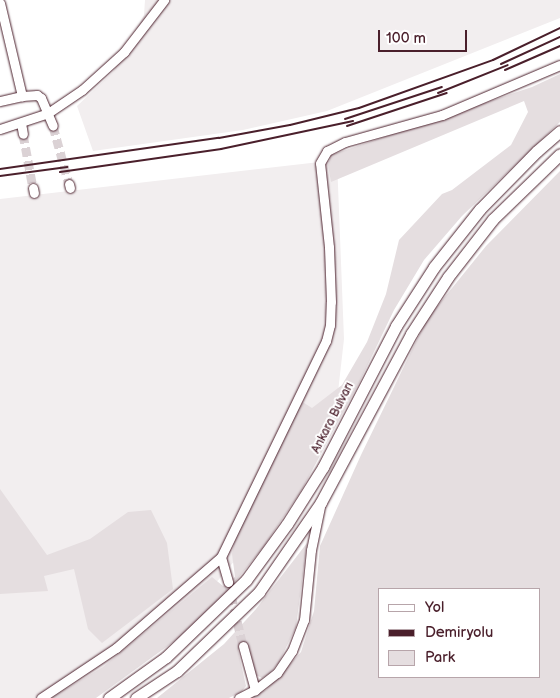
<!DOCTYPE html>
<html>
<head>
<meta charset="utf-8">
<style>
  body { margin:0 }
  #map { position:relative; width:560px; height:698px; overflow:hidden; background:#fff; font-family:"Balsamiq Sans",sans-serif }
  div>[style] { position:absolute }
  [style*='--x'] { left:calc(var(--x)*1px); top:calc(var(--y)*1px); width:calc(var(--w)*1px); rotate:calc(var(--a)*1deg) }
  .built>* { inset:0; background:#f2eeef }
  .green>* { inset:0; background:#e5dee0 }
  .minor-tunnel>* { height:9px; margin-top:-4.5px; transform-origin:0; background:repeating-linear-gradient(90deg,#dbd2d5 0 9px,transparent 0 13.5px) }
  .roads { filter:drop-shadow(0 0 1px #4a1f2b) drop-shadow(0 0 1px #4a1f2b) }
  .minor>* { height:9px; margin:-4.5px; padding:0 4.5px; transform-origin:4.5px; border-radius:4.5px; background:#fff }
  .major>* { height:11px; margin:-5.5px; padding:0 5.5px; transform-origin:5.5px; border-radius:5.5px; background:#fff }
  .rail>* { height:2px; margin:-1px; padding:0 1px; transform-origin:1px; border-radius:1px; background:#4a1f2b }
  span { translate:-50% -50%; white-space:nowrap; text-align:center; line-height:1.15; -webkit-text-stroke:4px #fff; paint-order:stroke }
  .street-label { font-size:12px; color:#4a1f2b }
  .legend { position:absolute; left:378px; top:588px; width:162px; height:90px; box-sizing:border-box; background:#fff; border:1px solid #b7a5aa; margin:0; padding:6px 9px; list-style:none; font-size:15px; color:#4a1f2b }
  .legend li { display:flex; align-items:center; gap:10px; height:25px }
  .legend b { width:25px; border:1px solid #b7a5aa }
  .scale { position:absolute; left:378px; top:30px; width:89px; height:22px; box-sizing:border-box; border:2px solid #4a1f2b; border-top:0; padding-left:6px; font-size:15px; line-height:18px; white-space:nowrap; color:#4a1f2b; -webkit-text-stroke:4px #fff; paint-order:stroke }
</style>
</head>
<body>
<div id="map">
  <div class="built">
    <div style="clip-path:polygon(145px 0,560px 0,560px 18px,327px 111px,243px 130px,93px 151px,77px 106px,113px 72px,144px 15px)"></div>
    <div style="clip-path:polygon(337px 160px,344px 339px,338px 392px,263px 527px,178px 628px,86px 698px,0 698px,0 199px)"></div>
  </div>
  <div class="green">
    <div style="clip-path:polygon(560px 74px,560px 122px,462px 216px,424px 260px,394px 310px,359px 383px,301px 491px,264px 546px,223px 597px,180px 637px,96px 698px,51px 698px,103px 667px,212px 577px,223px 586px,235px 577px,232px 554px,236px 535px,301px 401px,312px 408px,342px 385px,367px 342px,386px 294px,399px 240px,442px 194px,452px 190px,511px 145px,528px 112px,524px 101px,331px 182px,328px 165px,331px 155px,532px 87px)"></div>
    <div style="clip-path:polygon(evenodd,560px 171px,560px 698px,248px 698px,266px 690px,301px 652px,314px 611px,320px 546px,361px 455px,427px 319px,486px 246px,560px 171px,379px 589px,539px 589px,539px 677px,379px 677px,379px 589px)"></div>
    <div style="clip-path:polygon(0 489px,47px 555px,90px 539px,128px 512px,151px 510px,167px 543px,173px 589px,102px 643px,88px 629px,74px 569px,44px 576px,48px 591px,0 594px)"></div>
    <div style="clip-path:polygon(307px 543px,296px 627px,279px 662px,270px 673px,262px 678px,256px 675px,247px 642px,238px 650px,246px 686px,241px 692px,229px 698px,157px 698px,224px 644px,256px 609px)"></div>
  </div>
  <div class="minor-tunnel">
    <div style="--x:53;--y:126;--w:60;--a:74.6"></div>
    <div style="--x:23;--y:134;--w:55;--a:79.5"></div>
    <div style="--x:228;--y:582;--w:66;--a:76.8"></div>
  </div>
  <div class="roads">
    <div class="minor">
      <div style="--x:0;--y:3;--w:96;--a:76.7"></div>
      <div style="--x:22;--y:96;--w:23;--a:167"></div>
      <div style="--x:22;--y:96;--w:15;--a:-4"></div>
      <div style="--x:37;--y:95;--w:5;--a:37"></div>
      <div style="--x:41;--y:98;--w:30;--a:67"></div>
      <div style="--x:21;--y:123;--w:11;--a:80"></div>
      <div style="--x:0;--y:129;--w:51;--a:-18.4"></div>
      <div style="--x:48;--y:113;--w:41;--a:-34.1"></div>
      <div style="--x:82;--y:90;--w:57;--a:-42.1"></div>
      <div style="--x:124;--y:52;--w:66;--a:-52.4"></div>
      <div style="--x:69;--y:184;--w:4;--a:76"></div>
      <div style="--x:33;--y:188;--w:5;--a:79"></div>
      <div style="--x:221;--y:557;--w:26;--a:74"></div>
      <div style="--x:243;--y:646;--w:46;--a:74.7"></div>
      <div style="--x:41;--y:698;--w:90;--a:-33.7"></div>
      <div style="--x:116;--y:648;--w:139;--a:-40.9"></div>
      <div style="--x:221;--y:557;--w:240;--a:-64.1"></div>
      <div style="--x:326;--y:341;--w:16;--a:-76"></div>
      <div style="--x:330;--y:325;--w:23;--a:-88"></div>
      <div style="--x:331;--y:302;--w:55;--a:-92.1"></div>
      <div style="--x:329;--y:247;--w:84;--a:-96.1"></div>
      <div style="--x:320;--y:163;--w:14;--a:-60"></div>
      <div style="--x:327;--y:151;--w:20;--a:-27"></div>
      <div style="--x:345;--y:142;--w:101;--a:-15.6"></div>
      <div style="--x:442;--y:115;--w:128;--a:-23"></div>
      <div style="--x:239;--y:698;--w:18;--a:-27"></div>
      <div style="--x:255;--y:690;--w:28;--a:-38"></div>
      <div style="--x:277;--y:673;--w:27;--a:-56"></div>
      <div style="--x:292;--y:651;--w:33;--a:-69"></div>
      <div style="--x:304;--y:620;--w:70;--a:-84.3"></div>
      <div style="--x:311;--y:550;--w:44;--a:-78.2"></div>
    </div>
    <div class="major">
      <div style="--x:109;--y:698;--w:70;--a:-35.7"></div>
      <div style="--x:166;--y:657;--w:111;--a:-43.9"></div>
      <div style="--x:246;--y:580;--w:69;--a:-53.8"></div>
      <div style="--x:287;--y:524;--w:67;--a:-57.7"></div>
      <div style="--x:323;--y:467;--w:159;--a:-62.6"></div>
      <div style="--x:396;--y:326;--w:70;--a:-57.2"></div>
      <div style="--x:434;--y:267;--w:74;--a:-51.6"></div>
      <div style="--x:480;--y:209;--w:81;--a:-45.5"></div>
      <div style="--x:537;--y:151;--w:30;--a:-41"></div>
      <div style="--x:136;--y:698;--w:49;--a:-33.4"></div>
      <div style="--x:177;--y:671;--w:114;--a:-43.9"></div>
      <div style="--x:259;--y:592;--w:109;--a:-55.4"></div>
      <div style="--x:321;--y:502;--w:191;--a:-61.8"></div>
      <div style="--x:411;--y:334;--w:68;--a:-57"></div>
      <div style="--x:448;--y:277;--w:73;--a:-52.2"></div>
      <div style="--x:493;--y:219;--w:93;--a:-44.1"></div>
    </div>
  </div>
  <div class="rail">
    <div style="--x:501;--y:64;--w:65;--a:-24.6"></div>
    <div style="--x:505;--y:70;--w:60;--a:-23.6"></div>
    <div style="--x:438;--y:93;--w:75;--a:-21.8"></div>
    <div style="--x:345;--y:119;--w:102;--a:-18.3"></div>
    <div style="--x:347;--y:126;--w:105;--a:-18.3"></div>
    <div style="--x:0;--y:169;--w:221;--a:-8.1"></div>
    <div style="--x:219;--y:138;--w:72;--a:-10.4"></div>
    <div style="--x:290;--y:125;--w:71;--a:-13.8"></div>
    <div style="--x:359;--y:108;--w:142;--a:-19.7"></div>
    <div style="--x:493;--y:60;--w:74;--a:-25.5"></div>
    <div style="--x:60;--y:172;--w:163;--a:-8.1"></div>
    <div style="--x:221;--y:149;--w:135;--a:-12"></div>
    <div style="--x:0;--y:176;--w:68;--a:-7.7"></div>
  </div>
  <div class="street-label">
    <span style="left:333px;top:418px;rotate:-63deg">Ankara Bulvarı</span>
  </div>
  <ul class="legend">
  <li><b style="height:6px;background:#fff"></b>Yol</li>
  <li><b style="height:6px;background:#4a1f2b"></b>Demiryolu</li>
  <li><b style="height:14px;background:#e5dee0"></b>Park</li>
  </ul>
  <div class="scale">100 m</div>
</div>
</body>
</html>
